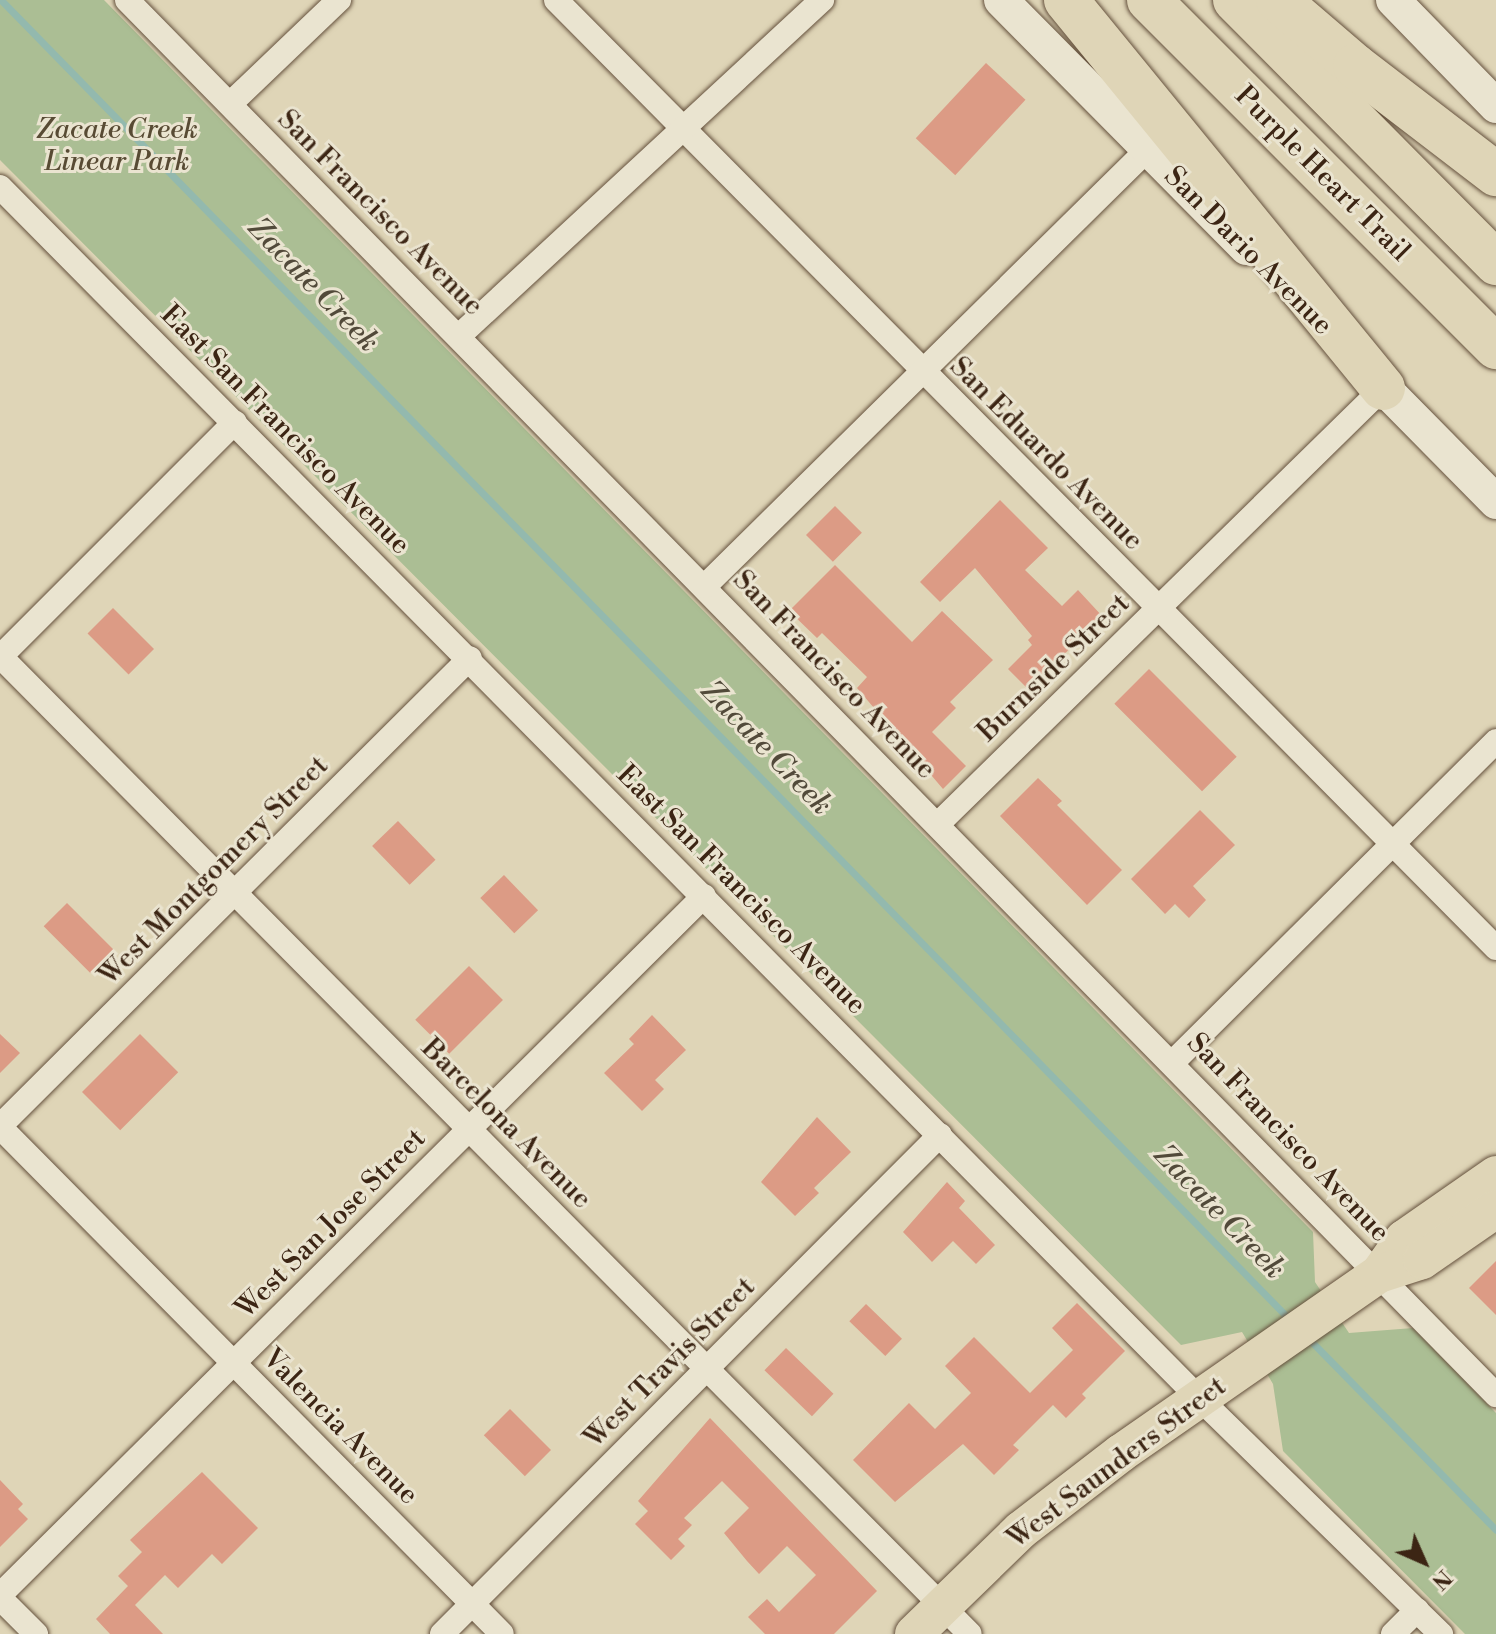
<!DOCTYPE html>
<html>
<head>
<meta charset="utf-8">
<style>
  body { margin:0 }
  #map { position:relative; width:1496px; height:1634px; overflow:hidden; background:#dfd5b7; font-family:"Libre Bodoni",serif }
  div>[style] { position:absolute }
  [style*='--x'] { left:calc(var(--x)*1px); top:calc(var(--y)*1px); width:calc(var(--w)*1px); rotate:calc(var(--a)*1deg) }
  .green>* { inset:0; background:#abbe94 }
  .stream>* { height:7px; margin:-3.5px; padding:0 3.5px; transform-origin:3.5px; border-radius:3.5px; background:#93b9ae }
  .building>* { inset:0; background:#dc9b85; transform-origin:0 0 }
  .roads { filter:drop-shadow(0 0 2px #65513d) drop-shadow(0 0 2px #65513d) }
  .minor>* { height:24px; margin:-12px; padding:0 12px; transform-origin:12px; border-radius:12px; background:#eae4d0 }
  .secondary>* { height:34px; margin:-17px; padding:0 17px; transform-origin:17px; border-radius:17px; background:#eae4d0 }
  .primary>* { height:38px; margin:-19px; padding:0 19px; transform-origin:19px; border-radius:19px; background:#dfd5b7 }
  .motorway>* { height:44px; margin:-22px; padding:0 22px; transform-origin:22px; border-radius:22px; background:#dfd5b7 }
  span { translate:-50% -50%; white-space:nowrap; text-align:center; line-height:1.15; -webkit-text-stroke:6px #eae4d0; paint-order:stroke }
  .park-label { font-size:28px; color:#584b34; font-style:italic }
  .street-label { font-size:28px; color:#3c2514 }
  .water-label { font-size:30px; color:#524a3a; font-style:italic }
  .north { position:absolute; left:1384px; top:1522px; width:80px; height:80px; -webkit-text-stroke:6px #eae4d0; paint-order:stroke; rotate:135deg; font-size:22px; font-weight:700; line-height:32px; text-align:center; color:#3c2514 }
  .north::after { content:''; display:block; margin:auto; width:28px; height:36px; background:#3c2514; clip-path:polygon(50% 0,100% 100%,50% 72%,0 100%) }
</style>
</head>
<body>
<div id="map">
  <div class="green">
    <div style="clip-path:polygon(0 0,104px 0,1313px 1232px,1315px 1282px,1349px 1333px,1413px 1328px,1496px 1413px,1496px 1634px,1465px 1634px,1283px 1451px,1273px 1384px,1242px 1332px,1181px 1345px,0 160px)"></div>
  </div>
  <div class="stream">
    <div style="--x:1;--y:0;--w:1845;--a:45.68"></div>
    <div style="--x:1307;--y:1337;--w:270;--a:45.6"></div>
  </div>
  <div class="building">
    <div style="left:986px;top:63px;width:54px;height:103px;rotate:43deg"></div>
    <div style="clip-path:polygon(1000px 500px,1048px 548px,1025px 570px,1062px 606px,1078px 590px,1103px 617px,1028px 689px,1008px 669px,1032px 645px,1028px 640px,1032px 636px,975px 568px,940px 602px,920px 582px)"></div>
    <div style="left:835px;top:506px;width:38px;height:41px;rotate:45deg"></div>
    <div style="clip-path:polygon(835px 565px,912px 642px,942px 611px,993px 660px,950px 702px,956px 708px,932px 732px,966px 766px,943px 789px,857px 688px,867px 677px,822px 633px,817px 638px,789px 611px)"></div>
    <div style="left:113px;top:608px;width:58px;height:36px;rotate:45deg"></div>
    <div style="left:1149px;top:669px;width:124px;height:49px;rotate:45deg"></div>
    <div style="clip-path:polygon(1038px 778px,1062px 801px,1057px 805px,1122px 870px,1087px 905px,1000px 816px)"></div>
    <div style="clip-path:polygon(1200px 810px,1235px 845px,1193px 886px,1206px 900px,1189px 918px,1175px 904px,1165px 914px,1131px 879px)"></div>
    <div style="left:398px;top:821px;width:54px;height:36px;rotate:46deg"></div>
    <div style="left:504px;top:875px;width:49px;height:33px;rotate:46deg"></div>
    <div style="left:67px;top:903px;width:66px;height:33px;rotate:45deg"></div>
    <div style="left:469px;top:966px;width:48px;height:76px;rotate:45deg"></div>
    <div style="clip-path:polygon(652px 1015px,686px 1050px,655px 1080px,664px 1089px,642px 1111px,604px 1073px,634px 1044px,629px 1039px)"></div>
    <div style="clip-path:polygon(0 1034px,20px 1053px,0 1073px)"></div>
    <div style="left:140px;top:1034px;width:54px;height:82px;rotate:45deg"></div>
    <div style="clip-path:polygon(817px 1117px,851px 1152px,814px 1188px,819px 1193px,795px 1216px,761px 1182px)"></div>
    <div style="clip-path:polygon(947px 1182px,965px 1201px,959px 1208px,995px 1245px,976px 1264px,953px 1241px,932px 1262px,903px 1232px)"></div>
    <div style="clip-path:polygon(1496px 1261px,1496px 1315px,1469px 1288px)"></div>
    <div style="clip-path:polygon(1077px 1303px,1125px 1351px,1082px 1394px,1086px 1398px,1066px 1418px,1053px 1405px,1013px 1445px,1019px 1450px,994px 1475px,963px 1444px,895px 1502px,853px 1460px,909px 1403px,935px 1429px,971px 1393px,945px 1366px,974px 1337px,1030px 1393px,1073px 1350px,1052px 1328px)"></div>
    <div style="left:866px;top:1304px;width:50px;height:24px;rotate:44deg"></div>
    <div style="left:786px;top:1348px;width:66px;height:31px;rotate:44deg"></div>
    <div style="left:510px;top:1409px;width:58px;height:37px;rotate:45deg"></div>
    <div style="clip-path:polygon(710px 1418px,877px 1591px,834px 1634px,765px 1634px,748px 1617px,767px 1599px,779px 1612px,816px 1575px,787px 1546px,759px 1574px,747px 1561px,724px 1533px,749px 1508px,722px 1481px,684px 1518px,692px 1525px,678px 1539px,685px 1546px,671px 1560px,635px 1524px,648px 1511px,638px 1501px)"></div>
    <div style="clip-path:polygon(202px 1472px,258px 1528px,222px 1564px,212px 1554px,178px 1588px,165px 1575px,135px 1605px,163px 1634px,110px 1634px,96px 1619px,128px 1586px,118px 1576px,142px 1552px,130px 1540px)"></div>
    <div style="clip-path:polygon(0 1480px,23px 1504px,18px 1509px,28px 1519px,0 1547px)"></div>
  </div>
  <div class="roads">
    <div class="minor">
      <div style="--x:127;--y:0;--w:1955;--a:45.54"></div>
      <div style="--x:556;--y:0;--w:1335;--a:45.24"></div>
      <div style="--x:230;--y:104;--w:151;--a:-43.7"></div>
      <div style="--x:0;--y:187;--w:1706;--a:45.29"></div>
      <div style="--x:1200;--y:1399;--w:337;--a:44.3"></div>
      <div style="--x:459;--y:336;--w:495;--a:-42.8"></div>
      <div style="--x:705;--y:586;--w:622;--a:-44.61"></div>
      <div style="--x:0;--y:656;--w:1377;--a:45.24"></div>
      <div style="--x:0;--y:657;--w:332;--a:-45"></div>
      <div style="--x:938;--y:824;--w:623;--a:-44.41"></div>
      <div style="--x:1172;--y:1063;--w:457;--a:-44.8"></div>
      <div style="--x:0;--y:1126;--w:663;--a:-44.88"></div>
      <div style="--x:0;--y:1127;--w:713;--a:45.28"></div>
      <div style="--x:0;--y:1595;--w:992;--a:-44.8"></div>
      <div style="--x:0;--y:1598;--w:51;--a:45"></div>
      <div style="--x:442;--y:1634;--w:705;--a:-45.06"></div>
      <div style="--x:1393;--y:1634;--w:34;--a:-45"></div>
    </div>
    <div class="secondary">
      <div style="--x:1001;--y:0;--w:349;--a:45.3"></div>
      <div style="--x:1393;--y:0;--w:148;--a:45.8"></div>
      <div style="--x:1367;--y:371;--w:184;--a:45.4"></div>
    </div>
    <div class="primary">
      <div style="--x:1379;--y:1274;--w:43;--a:-54.5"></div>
      <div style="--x:1404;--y:1239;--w:112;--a:-34.8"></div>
      <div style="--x:914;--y:1634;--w:149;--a:-44.2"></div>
      <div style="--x:1021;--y:1530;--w:126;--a:-37.6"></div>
      <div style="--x:1121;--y:1453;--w:314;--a:-34.8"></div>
      <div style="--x:1379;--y:1274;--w:45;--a:-18"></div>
      <div style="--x:1422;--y:1260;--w:90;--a:-34.6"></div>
    </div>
    <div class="motorway">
      <div style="--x:1066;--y:0;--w:501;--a:50.75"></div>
      <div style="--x:1149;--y:0;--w:491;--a:45"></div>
      <div style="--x:1235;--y:0;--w:371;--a:45.2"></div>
      <div style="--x:1278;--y:0;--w:101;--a:40.6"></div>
      <div style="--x:1355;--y:66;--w:178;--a:37.5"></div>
    </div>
  </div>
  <div class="park-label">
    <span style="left:117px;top:146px">Zacate Creek<br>Linear Park</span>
  </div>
  <div class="street-label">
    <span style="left:1322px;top:174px;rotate:45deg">Purple Heart Trail</span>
    <span style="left:380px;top:213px;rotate:45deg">San Francisco Avenue</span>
    <span style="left:1248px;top:251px;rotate:45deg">San Dario Avenue</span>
    <span style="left:285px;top:430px;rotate:45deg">East San Francisco Avenue</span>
    <span style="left:1046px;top:454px;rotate:45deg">San Eduardo Avenue</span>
    <span style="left:1054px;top:668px;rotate:-44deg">Burnside Street</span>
    <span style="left:834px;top:675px;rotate:46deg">San Francisco Avenue</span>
    <span style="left:214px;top:871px;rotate:-45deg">West Montgomery Street</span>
    <span style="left:741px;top:890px;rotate:45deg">East San Francisco Avenue</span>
    <span style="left:506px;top:1124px;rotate:45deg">Barcelona Avenue</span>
    <span style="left:1288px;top:1138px;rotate:46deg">San Francisco Avenue</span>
    <span style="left:331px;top:1224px;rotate:-45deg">West San Jose Street</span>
    <span style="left:670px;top:1363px;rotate:-45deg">West Travis Street</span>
    <span style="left:340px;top:1427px;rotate:45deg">Valencia Avenue</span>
    <span style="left:1117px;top:1463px;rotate:-37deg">West Saunders Street</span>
  </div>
  <div class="water-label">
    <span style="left:313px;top:285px;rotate:46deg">Zacate Creek</span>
    <span style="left:766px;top:748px;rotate:46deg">Zacate Creek</span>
    <span style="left:1219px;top:1212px;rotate:46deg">Zacate Creek</span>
  </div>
  <div class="north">N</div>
</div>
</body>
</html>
